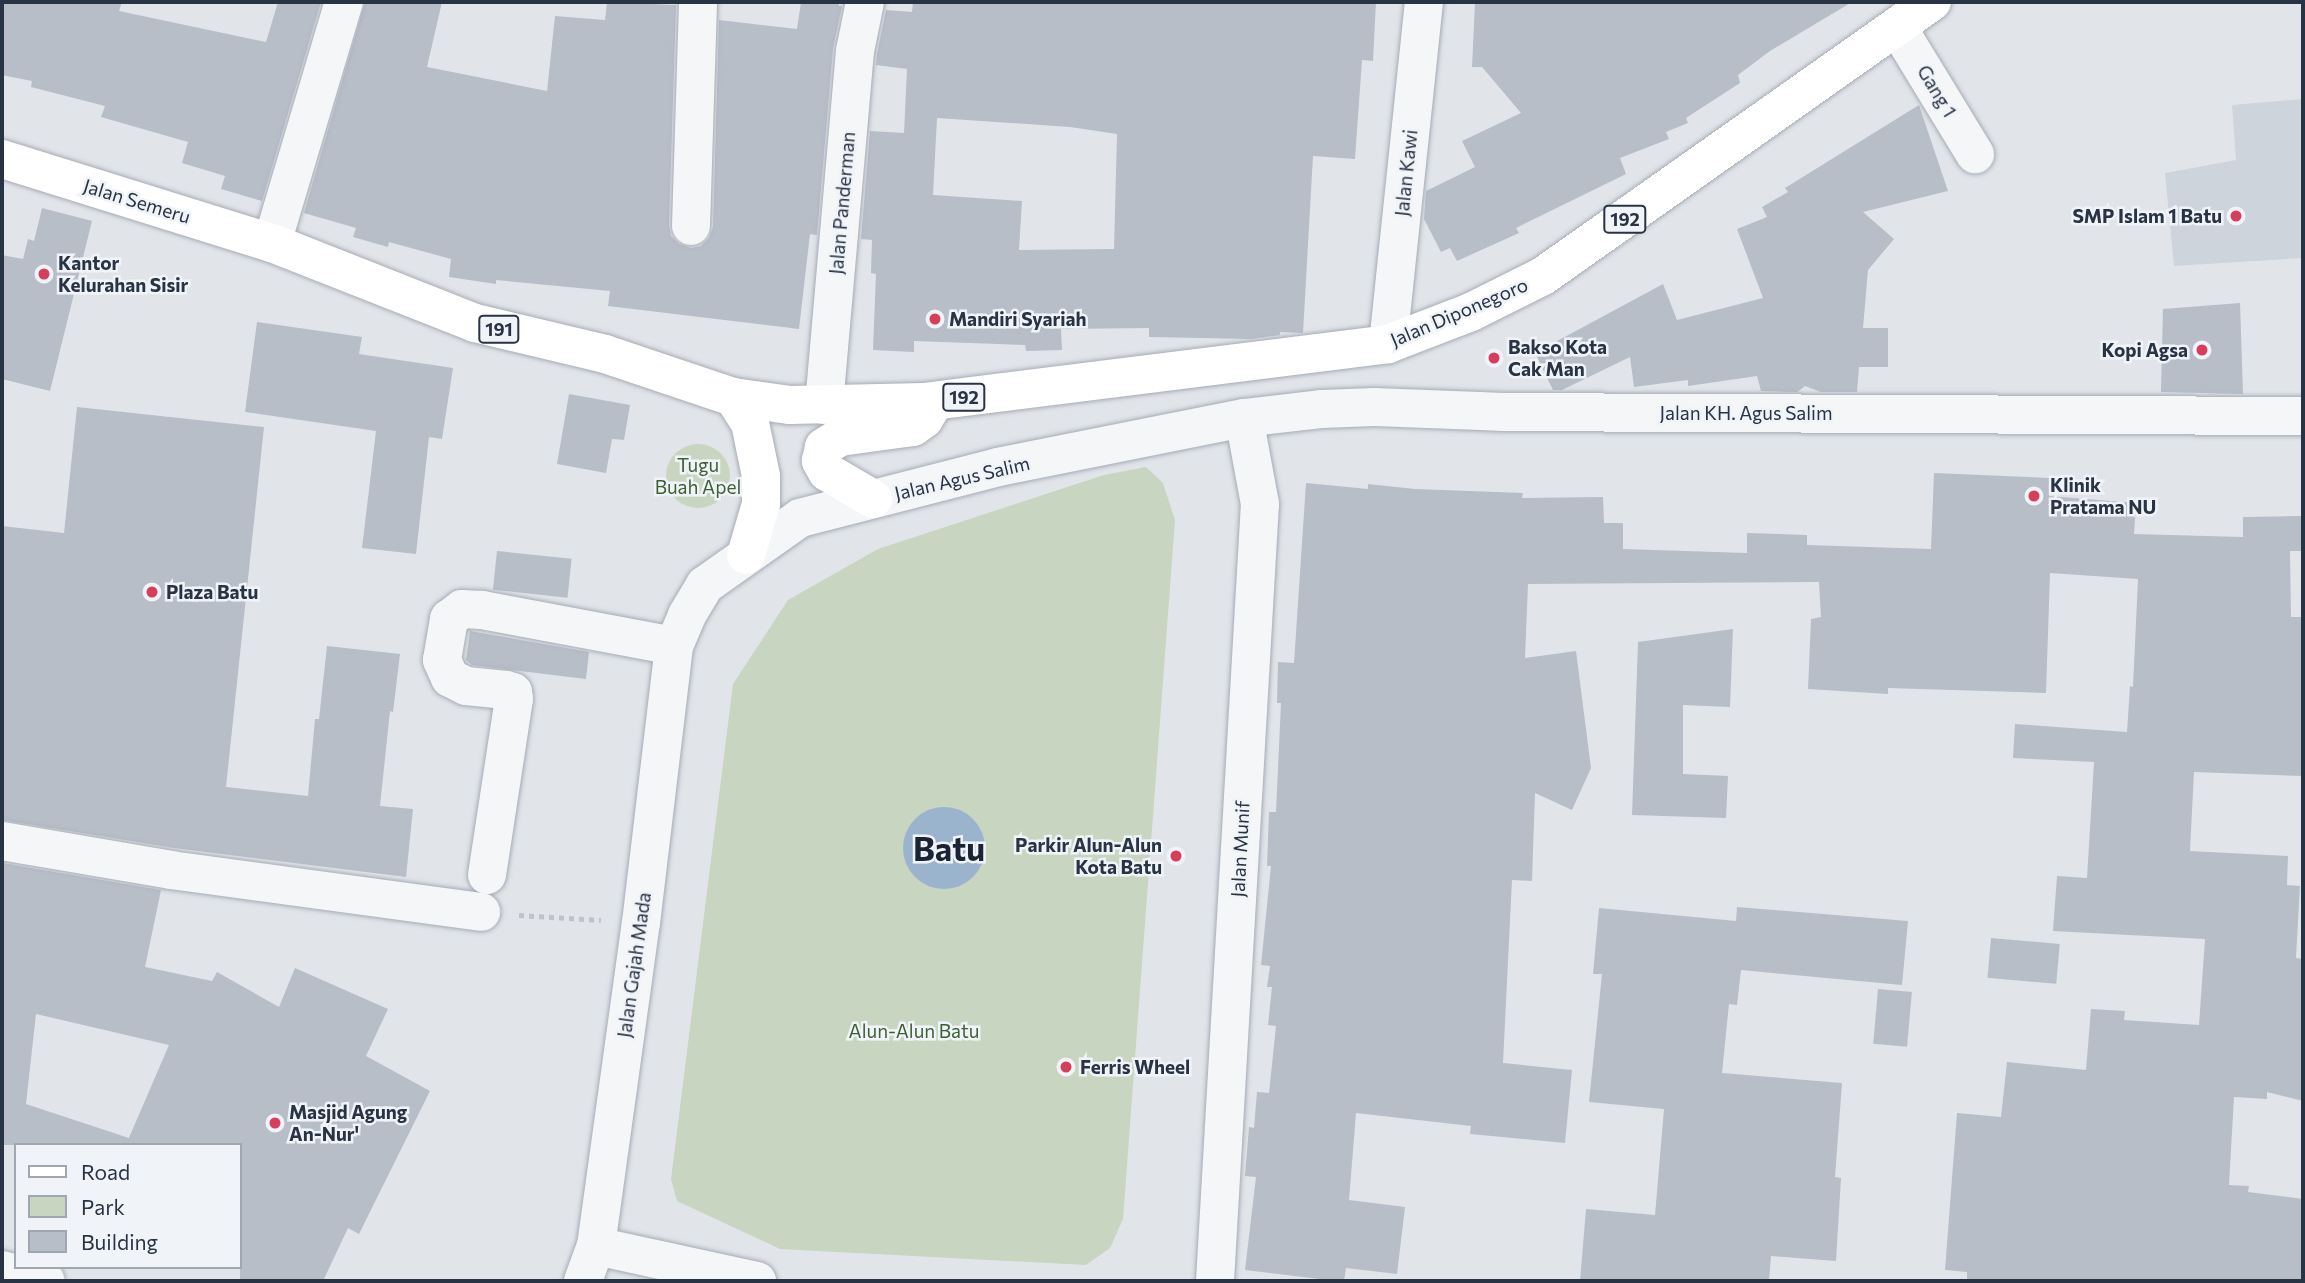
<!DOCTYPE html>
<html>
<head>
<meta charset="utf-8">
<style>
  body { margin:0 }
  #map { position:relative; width:2305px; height:1283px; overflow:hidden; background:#e1e5ea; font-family:Commissioner,sans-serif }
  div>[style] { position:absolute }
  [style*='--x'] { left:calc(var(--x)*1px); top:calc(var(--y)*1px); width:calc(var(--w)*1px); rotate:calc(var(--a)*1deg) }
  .built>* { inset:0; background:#ced4dc }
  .green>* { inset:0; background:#c7d5c1 }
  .round { border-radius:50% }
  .water>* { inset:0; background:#99b4cc }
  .building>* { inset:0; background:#b7bec8; transform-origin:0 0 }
  .path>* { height:4.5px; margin-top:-2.25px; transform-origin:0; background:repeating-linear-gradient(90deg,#bfc3c9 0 5px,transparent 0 10px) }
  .roads { filter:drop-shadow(0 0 2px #a6acb5) drop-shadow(0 0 2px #a6acb5) }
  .minor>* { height:38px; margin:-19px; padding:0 19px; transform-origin:19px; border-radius:19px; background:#f4f6f8 }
  .major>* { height:38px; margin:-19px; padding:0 19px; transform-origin:19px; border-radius:19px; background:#fff }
  .dots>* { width:19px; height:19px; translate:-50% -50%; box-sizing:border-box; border:4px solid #f0f4f8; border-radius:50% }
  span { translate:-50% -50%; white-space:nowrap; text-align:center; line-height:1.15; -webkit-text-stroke:5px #f0f4f8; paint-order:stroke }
  .shield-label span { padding:2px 5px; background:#f0f4f8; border:2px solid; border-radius:5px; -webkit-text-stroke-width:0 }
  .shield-label { font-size:18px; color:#283343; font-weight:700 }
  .street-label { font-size:19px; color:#283343 }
  .poi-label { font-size:19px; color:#283343; font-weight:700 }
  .right { translate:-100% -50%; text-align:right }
  .left { translate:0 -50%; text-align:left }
  .park-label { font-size:19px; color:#3e6034 }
  .town-label { font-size:33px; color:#1a2434; font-weight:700 }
  .frame { position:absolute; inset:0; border:4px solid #283343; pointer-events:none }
  .legend { position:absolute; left:14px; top:1143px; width:228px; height:126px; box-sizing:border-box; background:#f0f4f8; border:2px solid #a0a7b0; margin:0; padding:9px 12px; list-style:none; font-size:21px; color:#283343 }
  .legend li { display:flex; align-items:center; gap:14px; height:35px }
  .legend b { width:35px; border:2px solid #a0a7b0 }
</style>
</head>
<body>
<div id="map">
  <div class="built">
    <div style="clip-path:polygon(2303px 99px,2303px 258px,2174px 266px,2165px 173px,2236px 160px,2232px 105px)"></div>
  </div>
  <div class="green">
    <div class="round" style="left:666px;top:444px;width:64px;height:64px"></div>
    <div style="clip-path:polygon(1146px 467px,1163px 483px,1175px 520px,1123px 1219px,1110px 1248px,1086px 1265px,780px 1249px,677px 1201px,671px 1179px,733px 684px,788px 600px,878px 549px,1104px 475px)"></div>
  </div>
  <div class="water">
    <div class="round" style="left:903px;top:807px;width:82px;height:82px"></div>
  </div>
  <div class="building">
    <div style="clip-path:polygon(2px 2px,122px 2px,119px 11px,266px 42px,278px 2px,321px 2px,262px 201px,221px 189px,225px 176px,182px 163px,188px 142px,101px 117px,105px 106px,31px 87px,32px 81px,2px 75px)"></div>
    <div style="clip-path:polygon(365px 2px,442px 2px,427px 67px,547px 91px,555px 16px,605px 20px,607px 2px,676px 5px,669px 225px,671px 236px,679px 244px,691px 248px,701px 246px,709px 238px,713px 227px,719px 20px,797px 29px,801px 2px,839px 2px,839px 6px,842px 6px,833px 49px,817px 235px,810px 234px,799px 329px,608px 306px,610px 291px,496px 280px,496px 284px,449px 277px,451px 259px,389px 242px,388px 247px,353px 237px,356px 228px,304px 213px)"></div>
    <div style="clip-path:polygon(evenodd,913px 2px,1376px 2px,1373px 61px,1362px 60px,1355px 159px,1313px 156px,1303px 333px,1280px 332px,1280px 335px,1251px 339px,1149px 337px,1149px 328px,1061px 329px,1062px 350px,1026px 351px,1025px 345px,914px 341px,914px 352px,873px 350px,876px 274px,871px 273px,872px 240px,861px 239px,870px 131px,904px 133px,907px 69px,876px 65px,877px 54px,886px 10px,912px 12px,913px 2px,937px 118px,1070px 127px,1117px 134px,1114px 249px,1019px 250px,1022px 201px,933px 195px,937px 118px)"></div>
    <div style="clip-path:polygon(1475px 2px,1852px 2px,1770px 51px,1738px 75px,1740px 83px,1686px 118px,1688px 123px,1666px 132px,1669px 139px,1620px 158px,1626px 174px,1516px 228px,1519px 233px,1457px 261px,1450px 248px,1441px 252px,1424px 219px,1426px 191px,1475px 167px,1462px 141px,1521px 113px,1482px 67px,1472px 67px)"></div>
    <div style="clip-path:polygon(1919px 105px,1948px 191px,1863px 212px,1894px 239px,1868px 270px,1863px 328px,1888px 328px,1888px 367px,1859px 367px,1857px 392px,1821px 392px,1805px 386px,1797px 392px,1761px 391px,1757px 376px,1688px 386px,1688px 380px,1634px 387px,1630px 357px,1562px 390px,1553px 390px,1535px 353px,1663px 284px,1677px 320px,1763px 298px,1737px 229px,1767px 217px,1762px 207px,1788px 192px,1785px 188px)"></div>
    <div style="clip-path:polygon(42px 208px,92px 221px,50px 391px,2px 379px,2px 255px,23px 259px,28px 239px,34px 241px)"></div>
    <div style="clip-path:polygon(2240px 303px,2243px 394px,2161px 392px,2163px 309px)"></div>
    <div style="clip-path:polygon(257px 322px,362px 337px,359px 354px,453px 368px,442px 439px,429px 437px,416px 554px,362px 548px,376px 431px,245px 412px)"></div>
    <div style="clip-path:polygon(569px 394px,630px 405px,624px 440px,612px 439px,606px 473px,557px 464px)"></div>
    <div style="clip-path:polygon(77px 407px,264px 427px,226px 787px,308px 796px,315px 719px,319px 719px,327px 646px,400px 654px,393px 712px,390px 711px,380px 806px,413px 809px,406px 877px,174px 848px,2px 820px,2px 526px,64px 533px)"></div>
    <div style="clip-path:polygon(1934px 473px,2050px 478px,2049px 496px,2136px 503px,2134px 534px,2243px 537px,2243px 517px,2303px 516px,2303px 551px,2290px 551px,2291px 617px,2303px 617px,2303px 776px,2194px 772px,2190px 851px,2288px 856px,2287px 885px,2300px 886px,2296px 958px,2303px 959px,2303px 1101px,2267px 1092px,2267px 1099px,2234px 1097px,2229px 1185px,2249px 1186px,2248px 1192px,2303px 1199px,2303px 1281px,1967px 1281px,1967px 1272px,1945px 1270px,1957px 1113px,2001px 1117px,2007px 1062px,2086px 1070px,2091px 1009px,2125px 1011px,2124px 1020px,2199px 1025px,2205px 939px,2053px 931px,2057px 876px,2087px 878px,2094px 762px,2013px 758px,2015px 724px,2127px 732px,2130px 686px,2133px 687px,2138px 579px,2050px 573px,2046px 693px,1888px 688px,1888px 694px,1808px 689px,1811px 619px,1821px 617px,1819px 582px,1528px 584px,1525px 658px,1576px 651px,1591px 768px,1572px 810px,1535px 793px,1532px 881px,1512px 880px,1503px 1063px,1572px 1070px,1565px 1143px,1470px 1134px,1471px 1126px,1356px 1113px,1349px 1200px,1405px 1207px,1397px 1274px,1346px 1268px,1344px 1281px,1336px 1281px,1245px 1270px,1256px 1177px,1245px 1176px,1249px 1127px,1254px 1128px,1257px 1092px,1269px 1093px,1276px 1026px,1268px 1025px,1272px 987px,1267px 987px,1270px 966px,1261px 965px,1271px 866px,1267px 866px,1269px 812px,1276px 812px,1281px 703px,1277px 703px,1278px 662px,1294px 663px,1306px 483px,1368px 489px,1368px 484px,1415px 489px,1523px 493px,1522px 498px,1603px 497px,1604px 523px,1623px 523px,1623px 549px,1747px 553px,1747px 533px,1807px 535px,1807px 545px,1931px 549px)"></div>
    <div style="left:497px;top:551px;width:75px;height:39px;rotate:6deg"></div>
    <div style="clip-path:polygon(1733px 629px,1730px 707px,1683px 705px,1683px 774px,1728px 776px,1726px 818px,1632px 815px,1638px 642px)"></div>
    <div style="clip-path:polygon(470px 631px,589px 652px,586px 679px,472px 665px,466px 660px)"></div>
    <div style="clip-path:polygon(evenodd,2px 863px,161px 890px,145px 967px,212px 981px,217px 972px,279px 1007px,295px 968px,388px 1009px,366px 1056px,430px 1091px,359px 1234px,348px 1228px,323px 1281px,240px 1281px,240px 1145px,2px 1145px,2px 863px,36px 1014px,169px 1045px,128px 1140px,129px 1138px,26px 1104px,36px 1014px)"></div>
    <div style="clip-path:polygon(1737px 907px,1908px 921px,1902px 985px,1741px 970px,1737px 1005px,1729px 1004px,1722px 1073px,1842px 1083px,1835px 1177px,1841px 1178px,1836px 1261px,1771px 1256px,1769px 1281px,1580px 1281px,1586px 1209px,1655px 1215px,1664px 1109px,1589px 1102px,1602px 974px,1593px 974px,1599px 908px,1736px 921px)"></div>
    <div style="left:1991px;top:938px;width:69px;height:40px;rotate:5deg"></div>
    <div style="left:1878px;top:989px;width:34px;height:55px;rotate:5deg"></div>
  </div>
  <div class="path">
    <div style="--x:519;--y:915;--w:82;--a:3.5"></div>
  </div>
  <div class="roads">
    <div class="minor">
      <div style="--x:1898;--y:28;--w:148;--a:58.6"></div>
      <div style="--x:691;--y:226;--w:224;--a:-88.2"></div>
      <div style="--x:272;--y:243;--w:252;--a:-73.4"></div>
      <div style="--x:1388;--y:344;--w:344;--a:-84"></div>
      <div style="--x:824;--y:405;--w:355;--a:-85"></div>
      <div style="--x:855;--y:51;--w:50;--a:-78.5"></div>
      <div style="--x:2;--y:841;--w:171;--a:9.7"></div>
      <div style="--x:171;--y:870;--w:313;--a:7.7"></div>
      <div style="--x:487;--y:875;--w:178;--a:-81.3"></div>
      <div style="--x:514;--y:699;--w:7;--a:-98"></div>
      <div style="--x:513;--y:692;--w:7;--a:-164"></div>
      <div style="--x:506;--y:690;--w:40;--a:-174.3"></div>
      <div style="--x:466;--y:686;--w:18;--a:-153"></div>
      <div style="--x:450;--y:678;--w:20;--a:-114"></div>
      <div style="--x:442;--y:660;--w:42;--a:-80.3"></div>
      <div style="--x:449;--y:619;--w:16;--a:-38"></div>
      <div style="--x:462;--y:609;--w:20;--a:3"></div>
      <div style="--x:482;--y:610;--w:195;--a:10.6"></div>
      <div style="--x:596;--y:1246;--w:165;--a:12.3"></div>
      <div style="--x:2;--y:1270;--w:45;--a:14"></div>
      <div style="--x:583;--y:1281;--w:37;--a:-70"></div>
      <div style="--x:596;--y:1246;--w:326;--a:-82.1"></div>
      <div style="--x:641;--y:923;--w:279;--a:-83.2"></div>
      <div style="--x:674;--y:646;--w:34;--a:-67"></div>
      <div style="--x:687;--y:615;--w:35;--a:-59"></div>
      <div style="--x:705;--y:585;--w:116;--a:-35.2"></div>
      <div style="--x:800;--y:518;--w:204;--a:-14.4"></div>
      <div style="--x:998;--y:467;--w:251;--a:-11.3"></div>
      <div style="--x:1244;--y:418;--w:79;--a:-6.6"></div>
      <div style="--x:1322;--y:409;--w:52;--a:-2.2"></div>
      <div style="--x:1374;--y:407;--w:129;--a:2.2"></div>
      <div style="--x:1503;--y:412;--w:800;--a:0.29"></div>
      <div style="--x:1215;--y:1281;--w:778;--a:-86.69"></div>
      <div style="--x:1260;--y:504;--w:87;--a:-100.5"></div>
    </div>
    <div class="major">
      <div style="--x:2;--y:159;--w:283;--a:17.3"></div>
      <div style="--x:272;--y:243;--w:218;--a:21.5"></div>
      <div style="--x:475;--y:323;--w:134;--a:13.4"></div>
      <div style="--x:605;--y:354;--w:135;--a:18.6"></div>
      <div style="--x:733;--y:397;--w:58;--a:8"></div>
      <div style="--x:790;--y:405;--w:134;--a:-1.3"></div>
      <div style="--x:924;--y:402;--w:468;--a:-7.1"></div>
      <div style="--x:1388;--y:344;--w:89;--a:-21.1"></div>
      <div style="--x:1471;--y:312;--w:80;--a:-26.6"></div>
      <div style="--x:1543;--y:276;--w:476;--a:-35.2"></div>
      <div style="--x:733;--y:397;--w:31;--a:57"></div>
      <div style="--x:750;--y:423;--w:54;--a:78.3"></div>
      <div style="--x:761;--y:476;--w:28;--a:90"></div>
      <div style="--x:761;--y:504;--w:53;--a:106.4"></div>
      <div style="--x:873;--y:499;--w:53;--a:-149.6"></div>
      <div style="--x:827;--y:472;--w:13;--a:-119"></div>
      <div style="--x:821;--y:461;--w:14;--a:-78"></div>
      <div style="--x:824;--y:447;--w:19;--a:-32"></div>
      <div style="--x:840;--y:437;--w:74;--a:-7.8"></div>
      <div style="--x:913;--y:427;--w:14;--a:-36"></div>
      <div style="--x:924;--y:419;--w:19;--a:-58"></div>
    </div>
  </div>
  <div class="dots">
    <div style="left:2236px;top:216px;background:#d73e5c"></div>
    <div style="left:44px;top:274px;background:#d73e5c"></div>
    <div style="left:935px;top:319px;background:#d73e5c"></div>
    <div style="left:2202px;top:350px;background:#d73e5c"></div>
    <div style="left:1494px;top:358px;background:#d73e5c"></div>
    <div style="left:2034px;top:496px;background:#d73e5c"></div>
    <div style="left:152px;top:592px;background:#d73e5c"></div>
    <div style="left:1176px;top:856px;background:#d73e5c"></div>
    <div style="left:1066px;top:1067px;background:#d73e5c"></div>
    <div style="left:275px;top:1123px;background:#d73e5c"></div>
  </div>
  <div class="shield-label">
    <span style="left:1625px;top:219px">192</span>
    <span style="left:499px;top:329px">191</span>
    <span style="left:964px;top:397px">192</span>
  </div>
  <div class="street-label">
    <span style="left:1937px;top:91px;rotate:59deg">Gang 1</span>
    <span style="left:1406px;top:173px;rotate:-84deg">Jalan Kawi</span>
    <span style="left:137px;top:201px;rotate:17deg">Jalan Semeru</span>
    <span style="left:842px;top:203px;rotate:-85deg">Jalan Panderman</span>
    <span style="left:1459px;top:312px;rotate:-23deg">Jalan Diponegoro</span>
    <span style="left:1746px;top:413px">Jalan KH. Agus Salim</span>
    <span style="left:962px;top:478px;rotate:-13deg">Jalan Agus Salim</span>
    <span style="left:1240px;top:849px;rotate:-87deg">Jalan Munif</span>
    <span style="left:634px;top:965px;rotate:-82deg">Jalan Gajah Mada</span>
  </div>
  <div class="poi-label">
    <span class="right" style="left:2222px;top:216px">SMP Islam 1 Batu</span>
    <span class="left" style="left:58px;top:274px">Kantor<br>Kelurahan Sisir</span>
    <span class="left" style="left:949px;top:319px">Mandiri Syariah</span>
    <span class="left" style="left:1508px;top:358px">Bakso Kota<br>Cak Man</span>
    <span class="right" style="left:2188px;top:350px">Kopi Agsa</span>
    <span class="left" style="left:2050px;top:496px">Klinik<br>Pratama NU</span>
    <span class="left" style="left:166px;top:592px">Plaza Batu</span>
    <span class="right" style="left:1162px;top:856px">Parkir Alun-Alun<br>Kota Batu</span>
    <span class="left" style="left:1080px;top:1067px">Ferris Wheel</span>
    <span class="left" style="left:289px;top:1123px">Masjid Agung<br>An-Nur'</span>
  </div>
  <div class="park-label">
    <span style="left:698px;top:476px">Tugu<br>Buah Apel</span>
    <span style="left:914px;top:1031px">Alun-Alun Batu</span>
  </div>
  <div class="town-label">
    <span style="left:949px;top:848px">Batu</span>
  </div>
  <div class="frame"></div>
  <ul class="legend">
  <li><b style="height:9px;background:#fff"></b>Road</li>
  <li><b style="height:19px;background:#c7d5c1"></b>Park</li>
  <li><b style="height:19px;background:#b7bec8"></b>Building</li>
  </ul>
</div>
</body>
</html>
